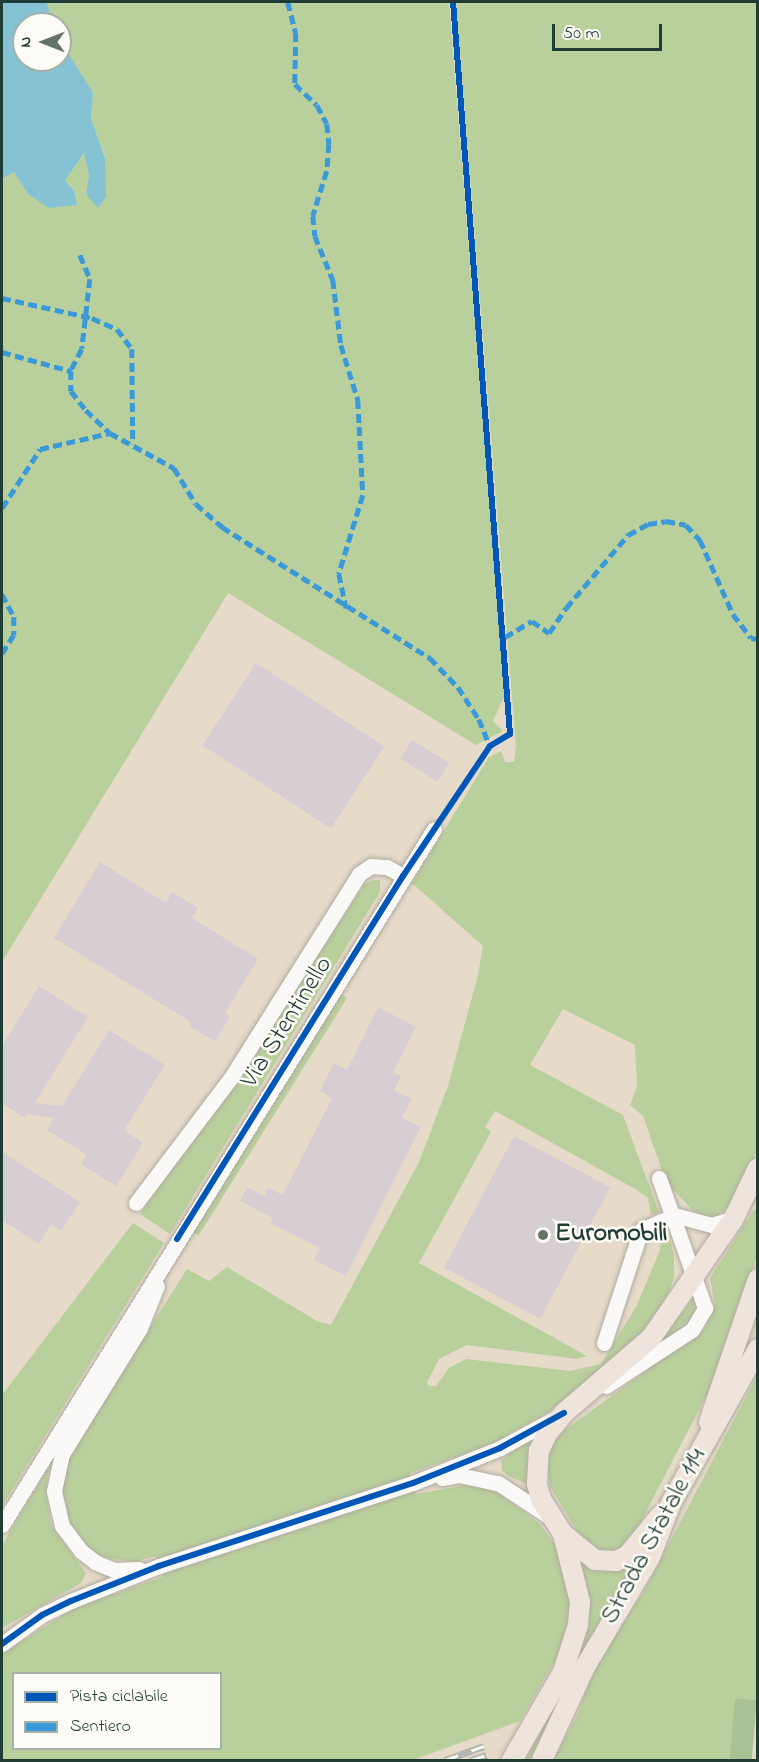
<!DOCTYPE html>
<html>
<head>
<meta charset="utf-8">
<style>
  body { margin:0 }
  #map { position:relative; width:759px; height:1762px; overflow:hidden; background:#e6dac9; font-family:"Indie Flower",sans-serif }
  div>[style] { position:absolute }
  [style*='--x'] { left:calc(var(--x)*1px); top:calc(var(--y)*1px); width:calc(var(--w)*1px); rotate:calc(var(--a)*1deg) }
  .green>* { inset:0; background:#b9d09c; transform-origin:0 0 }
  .forest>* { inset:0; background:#aac194; transform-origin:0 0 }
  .water>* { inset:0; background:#85c3d4 }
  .building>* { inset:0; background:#d7ced3; transform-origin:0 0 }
  .roads { filter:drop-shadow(0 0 2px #b0aca0) drop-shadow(0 0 2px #b0aca0) }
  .minor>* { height:15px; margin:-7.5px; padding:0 7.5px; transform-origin:7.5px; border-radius:7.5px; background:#fbf9f7 }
  .major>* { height:20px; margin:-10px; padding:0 10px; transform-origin:10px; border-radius:10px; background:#eee4dc }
  .rail>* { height:7px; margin-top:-3.5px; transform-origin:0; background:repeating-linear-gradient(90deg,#fdfcf7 0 14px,#b2b4b0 0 28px); box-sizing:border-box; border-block:2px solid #b2b4b0 }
  .quiet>* { height:4.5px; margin-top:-2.25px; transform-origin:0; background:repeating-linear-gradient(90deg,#3a99d8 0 9px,transparent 0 13.5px) }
  .cycleway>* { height:6px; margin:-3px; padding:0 3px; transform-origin:3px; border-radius:3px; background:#0057b8 }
  .dots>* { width:16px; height:16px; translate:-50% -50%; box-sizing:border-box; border:3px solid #fdfcf7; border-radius:50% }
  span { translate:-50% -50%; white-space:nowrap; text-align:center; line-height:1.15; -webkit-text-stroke:5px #fdfcf7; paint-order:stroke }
  .street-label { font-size:26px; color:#1f3d34 }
  .poi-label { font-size:26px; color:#1f3d34; font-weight:700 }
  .left { translate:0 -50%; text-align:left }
  .frame { position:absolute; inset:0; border:3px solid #1f3d34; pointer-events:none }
  .legend { position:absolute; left:12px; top:1672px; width:210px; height:78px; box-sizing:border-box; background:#fdfcf7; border:2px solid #a4b0a9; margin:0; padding:8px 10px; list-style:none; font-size:18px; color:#1f3d34 }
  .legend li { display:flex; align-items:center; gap:12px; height:30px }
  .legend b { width:30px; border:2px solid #a4b0a9 }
  .north { position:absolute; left:12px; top:12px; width:60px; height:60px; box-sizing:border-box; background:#fdfcf7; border:2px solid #a4b0a9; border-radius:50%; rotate:270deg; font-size:16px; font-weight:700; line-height:24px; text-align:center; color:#1f3d34 }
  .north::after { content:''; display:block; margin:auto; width:21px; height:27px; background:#657468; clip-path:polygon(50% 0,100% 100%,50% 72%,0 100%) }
  .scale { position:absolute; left:552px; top:24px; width:110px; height:27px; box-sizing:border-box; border:3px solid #1f3d34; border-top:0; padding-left:8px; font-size:18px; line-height:21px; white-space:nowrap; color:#1f3d34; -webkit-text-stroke:4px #fdfcf7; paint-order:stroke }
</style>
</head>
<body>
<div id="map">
  <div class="green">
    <div style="clip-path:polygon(47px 2px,449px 2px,505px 695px,493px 721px,503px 731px,476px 745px,228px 593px,2px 962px,2px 179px,14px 172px,28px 194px,76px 205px,74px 190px,65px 181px,84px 153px,89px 175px,86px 194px,105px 157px,91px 118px,93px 93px,70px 60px,60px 40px,60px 24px,52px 24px)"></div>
    <div style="clip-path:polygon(evenodd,456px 2px,757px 2px,757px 1150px,732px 1203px,717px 1216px,698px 1216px,666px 1182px,643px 1116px,630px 1105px,637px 1086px,635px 1045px,563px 1009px,530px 1065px,623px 1115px,659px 1212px,651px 1215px,648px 1198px,637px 1190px,495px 1111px,485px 1127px,491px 1132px,419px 1263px,587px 1356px,577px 1359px,467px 1345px,439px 1359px,427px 1382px,429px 1386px,436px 1386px,449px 1368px,466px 1359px,570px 1371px,601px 1364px,637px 1305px,660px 1250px,662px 1234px,667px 1232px,674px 1255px,674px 1277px,666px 1301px,643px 1331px,604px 1369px,548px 1412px,492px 1444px,410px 1473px,416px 1494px,472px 1484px,498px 1493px,539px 1523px,561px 1553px,571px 1590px,569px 1624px,564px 1645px,520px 1721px,413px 1760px,2px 1760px,2px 1654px,76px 1607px,163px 1577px,156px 1556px,134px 1562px,102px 1557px,90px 1551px,68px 1524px,61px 1485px,69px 1456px,187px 1269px,209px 1281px,227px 1267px,317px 1321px,331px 1325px,419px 1162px,448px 1086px,478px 975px,483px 946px,412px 883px,489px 757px,501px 751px,505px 762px,514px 762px,516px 746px,456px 2px,14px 1674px,220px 1674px,220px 1748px,14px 1748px,14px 1674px)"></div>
    <div style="clip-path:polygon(373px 880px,380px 880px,380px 892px,170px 1234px,140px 1214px,236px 1079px,365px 884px)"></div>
    <div style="left:347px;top:998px;width:280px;height:17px;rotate:122deg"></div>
    <div style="clip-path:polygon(757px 1210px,757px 1257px,708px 1392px,627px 1549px,601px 1553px,581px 1538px,551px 1488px,546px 1465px,551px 1447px,558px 1435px,705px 1328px,715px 1305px,710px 1278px,753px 1211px)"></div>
    <div style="clip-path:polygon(133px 1223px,164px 1243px,2px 1506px,2px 1395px)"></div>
    <div style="clip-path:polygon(696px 1295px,695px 1317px,664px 1341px,663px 1336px)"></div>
    <div style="clip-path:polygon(757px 1376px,757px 1700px,735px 1698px,733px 1760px,553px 1760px,578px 1714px,594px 1666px,643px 1593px)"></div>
    <div style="clip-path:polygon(528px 1441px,530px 1446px,527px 1484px,508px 1476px,502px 1470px,501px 1460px)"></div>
    <div style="clip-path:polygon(49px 1467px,46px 1492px,51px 1525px,86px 1573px,81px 1583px,2px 1628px,2px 1545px)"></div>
    <div style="clip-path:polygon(641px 1552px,533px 1760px,525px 1760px,582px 1656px,590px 1600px,581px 1562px)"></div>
  </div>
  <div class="forest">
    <div style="left:735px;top:1698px;width:22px;height:62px;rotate:5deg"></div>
  </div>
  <div class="water">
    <div style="clip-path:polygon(2px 2px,47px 2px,52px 24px,24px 24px,24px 60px,60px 60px,60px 40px,93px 93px,91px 118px,105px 158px,106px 197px,98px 208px,86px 194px,89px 175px,84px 153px,65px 181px,74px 190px,77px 205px,49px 208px,28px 194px,14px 172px,2px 179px)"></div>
  </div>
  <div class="building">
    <div style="left:256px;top:663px;width:153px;height:98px;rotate:33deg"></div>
    <div style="left:412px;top:740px;width:44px;height:22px;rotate:32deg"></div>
    <div style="clip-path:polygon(100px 862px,166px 903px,172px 892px,198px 908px,192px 918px,258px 959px,225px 1013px,230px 1016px,215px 1041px,189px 1026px,191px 1022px,54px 938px)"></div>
    <div style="clip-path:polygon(39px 986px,88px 1017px,35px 1103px,62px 1106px,109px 1030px,165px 1065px,124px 1130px,143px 1143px,116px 1186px,81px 1164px,87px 1155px,47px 1130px,54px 1118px,28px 1114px,25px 1118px,2px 1103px,2px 1046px)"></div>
    <div style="clip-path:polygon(378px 1007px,416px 1027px,393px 1072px,401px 1076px,394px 1090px,411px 1099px,402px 1118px,421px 1127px,346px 1276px,314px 1260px,320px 1248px,270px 1223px,273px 1218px,240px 1201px,247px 1187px,264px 1196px,268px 1188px,283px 1195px,332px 1098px,320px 1091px,334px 1063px,347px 1070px)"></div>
    <div style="left:514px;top:1136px;width:109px;height:149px;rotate:28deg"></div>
    <div style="clip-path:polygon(2px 1152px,80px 1202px,61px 1231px,51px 1224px,39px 1244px,2px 1220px)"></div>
  </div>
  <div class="roads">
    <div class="minor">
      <div style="--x:136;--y:1203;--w:159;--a:-52.9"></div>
      <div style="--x:232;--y:1076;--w:239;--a:-57.8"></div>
      <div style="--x:359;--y:874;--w:14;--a:-34"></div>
      <div style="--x:371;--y:866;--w:16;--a:4"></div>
      <div style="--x:387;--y:867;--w:18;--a:29"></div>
      <div style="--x:604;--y:1343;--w:119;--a:-71.9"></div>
      <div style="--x:641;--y:1230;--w:36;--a:-24"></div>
      <div style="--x:674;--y:1215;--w:39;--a:15"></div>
      <div style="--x:712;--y:1225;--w:23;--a:-18"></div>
      <div style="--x:606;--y:1386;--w:103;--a:-33.1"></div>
      <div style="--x:692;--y:1330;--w:26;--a:-59"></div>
      <div style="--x:705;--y:1308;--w:138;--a:-109.5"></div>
      <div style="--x:442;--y:1478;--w:17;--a:-10"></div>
      <div style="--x:459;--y:1475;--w:40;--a:12"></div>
      <div style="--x:498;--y:1483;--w:60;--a:33.4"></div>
      <div style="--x:2;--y:1525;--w:819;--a:-58.17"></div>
      <div style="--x:139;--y:1569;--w:25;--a:178"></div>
      <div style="--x:114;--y:1570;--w:21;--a:-157"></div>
      <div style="--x:95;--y:1562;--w:18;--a:-142"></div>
      <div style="--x:81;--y:1551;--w:31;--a:-127"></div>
      <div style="--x:62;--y:1526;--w:36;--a:-103"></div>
      <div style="--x:54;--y:1491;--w:38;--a:-78"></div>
      <div style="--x:62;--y:1454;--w:148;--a:-58.2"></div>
      <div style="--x:140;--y:1328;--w:45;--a:-68"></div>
      <div style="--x:2;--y:1644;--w:49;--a:-35.9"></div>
      <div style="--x:42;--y:1615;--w:32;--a:-26"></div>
      <div style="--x:71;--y:1601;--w:95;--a:-21.7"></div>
      <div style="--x:159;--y:1566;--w:267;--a:-18.1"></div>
      <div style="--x:413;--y:1483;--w:94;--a:-21.9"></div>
      <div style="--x:500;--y:1448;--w:67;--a:-28.5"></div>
    </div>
    <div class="major">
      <div style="--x:709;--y:1422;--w:151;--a:-71.1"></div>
      <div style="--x:563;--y:1534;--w:41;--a:39.1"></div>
      <div style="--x:595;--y:1560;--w:21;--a:3"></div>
      <div style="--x:616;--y:1561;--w:12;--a:-24"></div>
      <div style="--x:627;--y:1556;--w:52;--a:-50.5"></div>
      <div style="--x:512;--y:1760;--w:102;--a:-59.9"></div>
      <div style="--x:563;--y:1672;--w:49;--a:-72.3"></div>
      <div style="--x:578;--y:1625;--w:23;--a:-85"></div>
      <div style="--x:580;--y:1602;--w:70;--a:-104"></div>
      <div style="--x:563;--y:1534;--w:41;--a:-122.2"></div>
      <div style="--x:541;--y:1499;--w:16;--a:-105"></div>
      <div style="--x:537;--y:1484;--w:33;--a:-87"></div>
      <div style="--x:539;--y:1451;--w:19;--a:-65"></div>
      <div style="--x:547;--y:1434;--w:27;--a:-51"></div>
      <div style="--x:564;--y:1413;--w:115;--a:-40.8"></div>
      <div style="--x:651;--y:1338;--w:146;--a:-55.3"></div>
      <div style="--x:734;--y:1218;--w:55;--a:-64.4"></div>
      <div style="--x:542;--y:1760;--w:102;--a:-65.2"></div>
      <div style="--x:585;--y:1667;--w:128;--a:-59.4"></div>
      <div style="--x:650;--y:1557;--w:60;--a:-68.6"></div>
      <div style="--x:672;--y:1501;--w:175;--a:-60.5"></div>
    </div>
  </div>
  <div class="rail">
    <div style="--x:445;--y:1760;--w:41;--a:-19.7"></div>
    <div style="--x:471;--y:1760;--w:16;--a:-18"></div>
  </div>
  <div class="quiet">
    <div style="--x:288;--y:2;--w:32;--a:76"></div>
    <div style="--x:296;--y:33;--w:51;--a:91.1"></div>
    <div style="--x:295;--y:84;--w:30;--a:44"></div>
    <div style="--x:317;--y:105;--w:21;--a:62"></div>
    <div style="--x:327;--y:124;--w:20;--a:84"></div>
    <div style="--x:329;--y:144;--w:27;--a:94"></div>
    <div style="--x:327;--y:171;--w:47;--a:107.3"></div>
    <div style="--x:313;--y:216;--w:20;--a:84"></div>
    <div style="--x:315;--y:236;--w:48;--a:67.8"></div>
    <div style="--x:333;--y:280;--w:65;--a:83"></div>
    <div style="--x:341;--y:345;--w:58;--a:72.8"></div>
    <div style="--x:358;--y:400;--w:95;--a:87"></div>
    <div style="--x:363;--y:495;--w:83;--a:106.9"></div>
    <div style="--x:339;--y:574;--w:35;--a:78"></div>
    <div style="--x:80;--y:255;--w:26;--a:67"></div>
    <div style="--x:90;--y:279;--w:70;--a:96.5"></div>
    <div style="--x:82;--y:349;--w:25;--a:117"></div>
    <div style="--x:71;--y:371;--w:20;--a:90"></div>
    <div style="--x:71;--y:391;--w:24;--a:52"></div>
    <div style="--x:86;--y:410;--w:33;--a:44"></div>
    <div style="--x:110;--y:433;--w:73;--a:28.7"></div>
    <div style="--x:174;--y:468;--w:42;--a:58.6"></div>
    <div style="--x:196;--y:504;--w:35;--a:41"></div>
    <div style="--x:222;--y:527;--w:246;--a:32.2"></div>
    <div style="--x:430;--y:658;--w:40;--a:46"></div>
    <div style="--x:458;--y:687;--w:38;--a:57"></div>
    <div style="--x:479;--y:719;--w:29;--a:68"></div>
    <div style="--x:2;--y:298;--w:92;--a:12.5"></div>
    <div style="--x:92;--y:318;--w:27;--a:24"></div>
    <div style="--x:117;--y:329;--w:25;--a:53"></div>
    <div style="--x:132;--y:349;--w:95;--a:89.4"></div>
    <div style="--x:2;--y:352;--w:72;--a:15.4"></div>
    <div style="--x:2;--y:508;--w:70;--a:-57.2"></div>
    <div style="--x:40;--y:449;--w:72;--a:-12.9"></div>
    <div style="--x:2;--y:594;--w:26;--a:62"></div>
    <div style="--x:14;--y:617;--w:18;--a:90"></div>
    <div style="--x:14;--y:635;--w:22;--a:122"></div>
    <div style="--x:505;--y:637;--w:31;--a:-31"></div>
    <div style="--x:532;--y:621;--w:21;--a:35"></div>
    <div style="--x:549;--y:633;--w:30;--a:-56"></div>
    <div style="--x:566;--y:608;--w:96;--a:-49.7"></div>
    <div style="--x:628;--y:535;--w:23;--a:-29"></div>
    <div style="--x:648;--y:524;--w:18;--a:-9"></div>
    <div style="--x:666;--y:521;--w:20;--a:11"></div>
    <div style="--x:686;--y:525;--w:21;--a:47"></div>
    <div style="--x:700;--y:540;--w:81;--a:66"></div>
    <div style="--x:733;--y:614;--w:30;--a:53"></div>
    <div style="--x:751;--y:638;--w:7;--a:8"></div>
  </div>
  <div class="cycleway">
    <div style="--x:177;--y:1239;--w:428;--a:-58.1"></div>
    <div style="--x:403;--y:876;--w:156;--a:-56.2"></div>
    <div style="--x:490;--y:746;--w:23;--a:-31"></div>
    <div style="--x:510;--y:734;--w:734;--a:-94.45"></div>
    <div style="--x:2;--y:1644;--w:49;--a:-35.9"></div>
    <div style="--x:42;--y:1615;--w:32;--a:-26"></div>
    <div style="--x:71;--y:1601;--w:95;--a:-21.7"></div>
    <div style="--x:159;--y:1566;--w:267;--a:-18.1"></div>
    <div style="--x:413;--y:1483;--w:94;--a:-21.9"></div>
    <div style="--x:500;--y:1448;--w:73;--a:-28.7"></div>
  </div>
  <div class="dots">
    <div style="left:543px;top:1235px;background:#657468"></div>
  </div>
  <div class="street-label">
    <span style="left:288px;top:1023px;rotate:-58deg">Via Stentinello</span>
    <span style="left:655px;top:1537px;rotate:-62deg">Strada Statale 114</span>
  </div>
  <div class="poi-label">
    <span class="left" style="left:555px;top:1235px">Euromobili</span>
  </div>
  <div class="frame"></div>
  <ul class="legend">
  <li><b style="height:8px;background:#0057b8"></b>Pista ciclabile</li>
  <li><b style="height:8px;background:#3a99d8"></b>Sentiero</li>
  </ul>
  <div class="north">N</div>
  <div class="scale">50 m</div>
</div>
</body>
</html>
